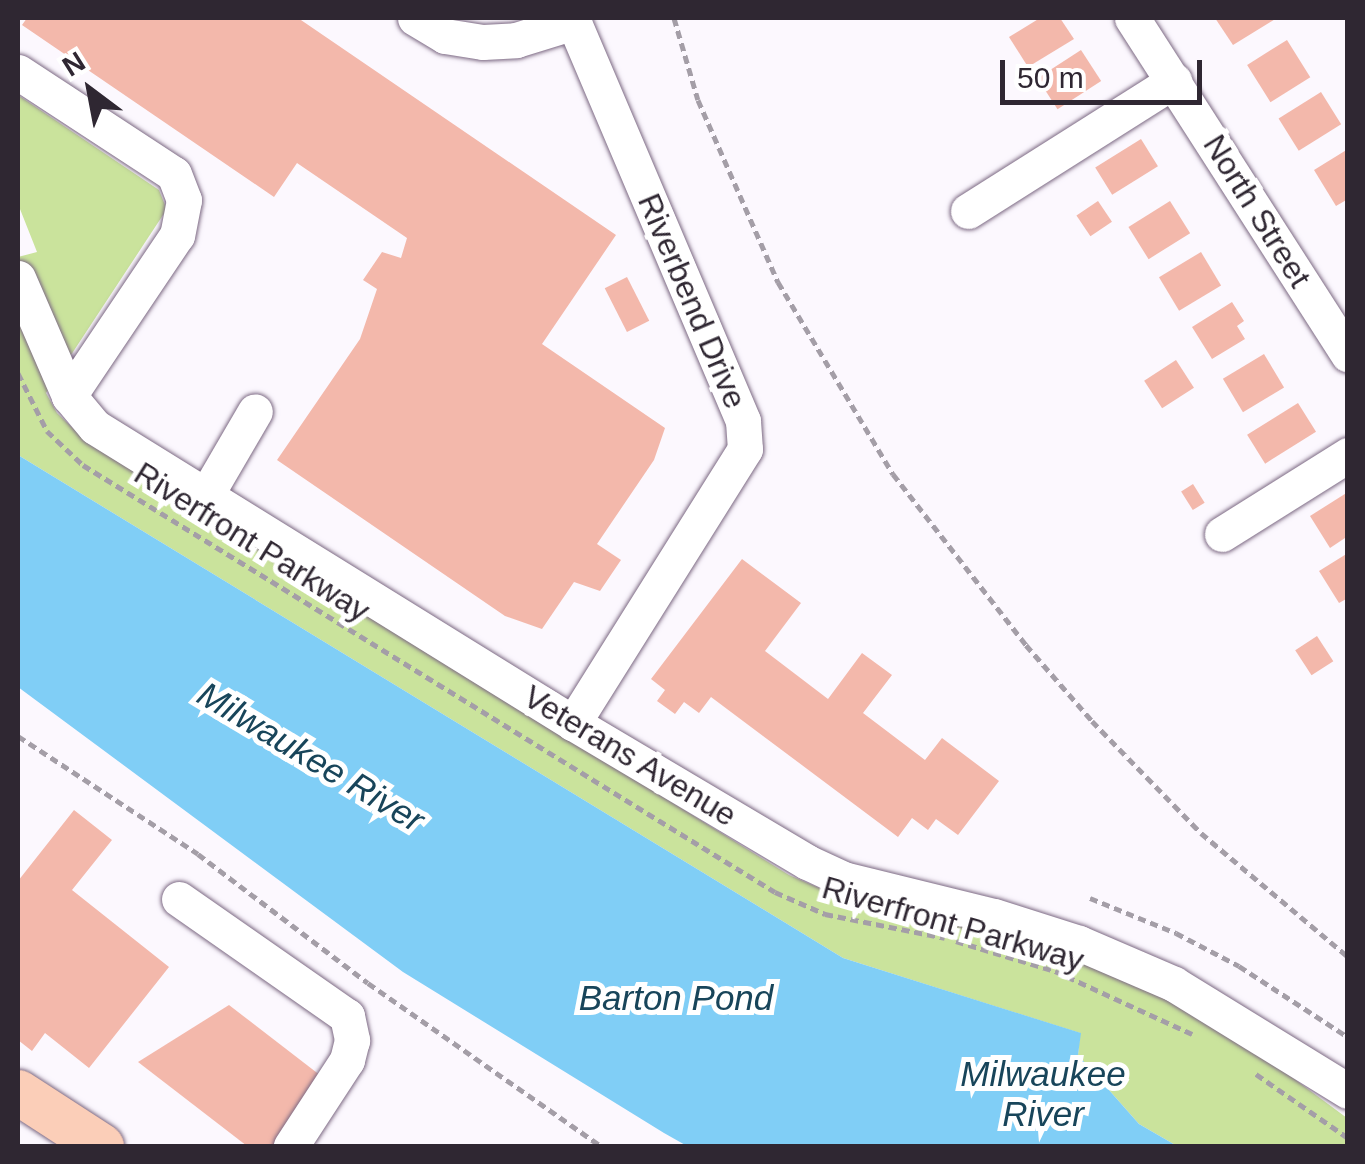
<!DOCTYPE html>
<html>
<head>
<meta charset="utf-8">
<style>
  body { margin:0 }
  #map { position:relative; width:1365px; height:1164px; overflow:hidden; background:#fcf8fe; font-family:Helvetica,sans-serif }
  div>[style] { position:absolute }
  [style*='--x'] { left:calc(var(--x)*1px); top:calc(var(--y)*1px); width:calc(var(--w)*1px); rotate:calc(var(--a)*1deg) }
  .green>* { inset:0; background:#cae39c }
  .water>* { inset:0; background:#80cef6 }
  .building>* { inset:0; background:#f3b8ab; transform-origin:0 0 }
  .path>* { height:5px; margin-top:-2.5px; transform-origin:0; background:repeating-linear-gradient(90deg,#a49ea7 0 8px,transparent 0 13px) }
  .roads { filter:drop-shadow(0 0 2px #7c6983) drop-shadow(0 0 2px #7c6983) }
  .minor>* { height:35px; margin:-17.5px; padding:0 17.5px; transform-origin:17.5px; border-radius:17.5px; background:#fff }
  .major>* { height:45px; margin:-22.5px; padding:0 22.5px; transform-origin:22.5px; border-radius:22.5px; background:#fbceb8 }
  span { translate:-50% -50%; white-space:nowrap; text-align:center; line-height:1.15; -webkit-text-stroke:10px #fff; paint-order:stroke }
  .street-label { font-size:32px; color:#2f2732 }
  .water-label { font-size:35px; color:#18455a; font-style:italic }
  .frame { position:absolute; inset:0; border:20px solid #2f2732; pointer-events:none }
  .north { position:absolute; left:40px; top:40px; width:100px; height:100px; -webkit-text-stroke:8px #fff; paint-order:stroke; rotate:328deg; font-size:28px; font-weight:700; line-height:40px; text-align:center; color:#2f2732 }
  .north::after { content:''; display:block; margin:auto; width:35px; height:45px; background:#2f2732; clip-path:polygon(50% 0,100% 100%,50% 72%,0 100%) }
  .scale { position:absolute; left:1000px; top:60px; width:202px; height:45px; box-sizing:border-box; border:5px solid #2f2732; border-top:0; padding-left:12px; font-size:30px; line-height:35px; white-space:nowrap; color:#2f2732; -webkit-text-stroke:8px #fff; paint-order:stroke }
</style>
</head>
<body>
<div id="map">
  <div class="green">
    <div style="clip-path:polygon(18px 95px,159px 190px,165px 205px,165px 212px,46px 393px,57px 413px,81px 436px,789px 875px,838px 896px,974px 926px,1094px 967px,1170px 1000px,1247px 1044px,1347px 1118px,1347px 1146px,1177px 1146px,1139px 1124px,1078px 1055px,1080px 1033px,843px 958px,18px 455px,18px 257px,37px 252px,18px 204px)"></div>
  </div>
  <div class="water">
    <div style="clip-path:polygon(18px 455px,843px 958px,1081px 1033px,1078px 1055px,1139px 1124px,1177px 1146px,687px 1146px,664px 1133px,403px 972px,18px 687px)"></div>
  </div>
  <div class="building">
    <div style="clip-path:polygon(27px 18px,298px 18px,616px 235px,542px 344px,665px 428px,654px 460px,597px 544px,621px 560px,600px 591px,574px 582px,542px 629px,505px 616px,277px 460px,360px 339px,377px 289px,363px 280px,382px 252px,401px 258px,407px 238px,297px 163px,274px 197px,22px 25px)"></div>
    <div style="clip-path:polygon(1040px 18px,1060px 18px,1074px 39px,1028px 67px,1009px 37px)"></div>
    <div style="clip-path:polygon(1215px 18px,1277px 18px,1233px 45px)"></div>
    <div style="left:1287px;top:40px;width:44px;height:47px;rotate:58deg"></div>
    <div style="left:1081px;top:50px;width:37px;height:52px;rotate:57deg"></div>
    <div style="left:1321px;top:92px;width:38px;height:50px;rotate:58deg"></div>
    <div style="left:1141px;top:139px;width:32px;height:54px;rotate:58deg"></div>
    <div style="clip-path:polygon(1348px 149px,1348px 199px,1336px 206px,1314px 170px)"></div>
    <div style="left:1098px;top:201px;width:25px;height:26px;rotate:56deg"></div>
    <div style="left:1170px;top:201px;width:38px;height:49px;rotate:58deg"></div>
    <div style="left:1201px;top:252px;width:39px;height:49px;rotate:59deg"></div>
    <div style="left:627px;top:277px;width:49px;height:25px;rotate:63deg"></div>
    <div style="clip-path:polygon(1232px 302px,1244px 321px,1237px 326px,1245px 339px,1212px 359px,1192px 327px)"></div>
    <div style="left:1264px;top:354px;width:39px;height:48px;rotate:59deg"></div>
    <div style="left:1176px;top:360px;width:33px;height:38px;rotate:57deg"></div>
    <div style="left:1298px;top:403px;width:34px;height:60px;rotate:58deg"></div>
    <div style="left:1193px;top:484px;width:22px;height:14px;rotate:58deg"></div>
    <div style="clip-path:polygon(1348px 492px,1348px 536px,1330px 548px,1310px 516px)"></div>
    <div style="clip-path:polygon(1348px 553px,1348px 598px,1339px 603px,1319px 571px)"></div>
    <div style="clip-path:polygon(742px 559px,801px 603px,765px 651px,828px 699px,862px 653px,892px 675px,863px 713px,925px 760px,942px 738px,999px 781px,958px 835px,936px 819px,928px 830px,912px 818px,898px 837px,711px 697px,699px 713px,684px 702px,675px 714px,657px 701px,665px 690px,651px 679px)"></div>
    <div style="left:1317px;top:636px;width:30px;height:26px;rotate:57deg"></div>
    <div style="clip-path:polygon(74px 810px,112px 840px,72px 890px,169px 967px,89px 1068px,45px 1033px,32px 1051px,18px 1040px,18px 881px)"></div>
    <div style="clip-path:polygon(229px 1005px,325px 1079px,272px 1146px,247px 1146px,138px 1062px)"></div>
  </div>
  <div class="path">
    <div style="--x:674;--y:18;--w:85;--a:73.7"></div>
    <div style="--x:698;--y:100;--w:199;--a:66.3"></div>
    <div style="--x:778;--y:282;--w:224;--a:59.1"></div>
    <div style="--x:893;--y:474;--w:217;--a:52.1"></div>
    <div style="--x:1026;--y:645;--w:101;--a:49"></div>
    <div style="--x:1092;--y:721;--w:156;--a:45.8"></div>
    <div style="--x:1201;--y:833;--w:192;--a:40.1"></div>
    <div style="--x:18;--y:373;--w:65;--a:63.4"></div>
    <div style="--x:47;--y:431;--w:50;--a:43.4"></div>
    <div style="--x:83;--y:465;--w:813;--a:31.68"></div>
    <div style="--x:775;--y:892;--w:55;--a:23.7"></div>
    <div style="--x:825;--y:914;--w:122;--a:11.3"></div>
    <div style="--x:18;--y:736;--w:215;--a:33.2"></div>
    <div style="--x:198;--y:854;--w:213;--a:37.2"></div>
    <div style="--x:368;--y:983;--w:284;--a:35"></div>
    <div style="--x:1090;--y:898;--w:93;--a:22.1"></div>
    <div style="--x:1176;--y:933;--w:71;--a:27.6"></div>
    <div style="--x:1239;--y:966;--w:130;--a:33.1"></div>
    <div style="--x:956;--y:941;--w:103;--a:16.9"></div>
    <div style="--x:1055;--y:971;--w:151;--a:24.7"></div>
    <div style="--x:1256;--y:1074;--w:112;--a:34.8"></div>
  </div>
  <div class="roads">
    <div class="minor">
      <div style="--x:415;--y:18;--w:35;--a:31"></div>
      <div style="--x:445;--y:36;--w:38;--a:9"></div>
      <div style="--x:483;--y:42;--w:33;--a:-3"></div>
      <div style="--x:516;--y:40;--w:61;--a:-17.2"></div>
      <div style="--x:572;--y:18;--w:438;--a:67"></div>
      <div style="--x:743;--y:421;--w:28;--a:86"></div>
      <div style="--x:745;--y:449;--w:324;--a:122.1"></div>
      <div style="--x:1132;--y:18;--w:400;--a:57.3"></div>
      <div style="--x:18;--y:72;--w:186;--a:33.2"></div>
      <div style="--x:174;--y:174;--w:28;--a:69"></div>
      <div style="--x:184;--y:200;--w:36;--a:101"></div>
      <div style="--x:177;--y:235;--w:194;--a:123.9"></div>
      <div style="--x:968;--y:211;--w:244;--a:-32.3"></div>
      <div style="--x:18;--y:278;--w:129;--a:66.6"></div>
      <div style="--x:69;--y:396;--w:40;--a:50"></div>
      <div style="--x:95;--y:427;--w:562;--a:31.77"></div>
      <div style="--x:573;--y:723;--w:272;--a:30.7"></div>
      <div style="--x:807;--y:862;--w:40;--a:25"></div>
      <div style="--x:843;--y:879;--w:155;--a:13.8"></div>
      <div style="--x:994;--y:916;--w:89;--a:17.6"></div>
      <div style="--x:1079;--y:943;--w:103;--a:23.3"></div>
      <div style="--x:1174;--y:984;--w:204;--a:31.6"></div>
      <div style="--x:205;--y:497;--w:99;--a:-59.8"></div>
      <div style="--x:1222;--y:534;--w:149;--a:-32.1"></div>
      <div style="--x:179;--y:899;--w:205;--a:34.9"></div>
      <div style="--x:347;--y:1016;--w:25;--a:78"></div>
      <div style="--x:352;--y:1040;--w:21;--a:104"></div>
      <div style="--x:347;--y:1060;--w:103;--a:123.1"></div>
    </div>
    <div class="major">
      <div style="--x:18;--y:1092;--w:99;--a:33"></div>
    </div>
  </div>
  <div class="street-label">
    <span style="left:1257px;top:211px;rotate:58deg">North Street</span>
    <span style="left:692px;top:301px;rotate:67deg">Riverbend Drive</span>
    <span style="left:252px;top:542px;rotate:32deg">Riverfront Parkway</span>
    <span style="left:630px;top:756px;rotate:31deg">Veterans Avenue</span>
    <span style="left:953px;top:924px;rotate:16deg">Riverfront Parkway</span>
  </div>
  <div class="water-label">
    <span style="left:311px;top:757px;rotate:31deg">Milwaukee River</span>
    <span style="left:676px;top:998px">Barton Pond</span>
    <span style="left:1043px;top:1094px">Milwaukee<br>River</span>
  </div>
  <div class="frame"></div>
  <div class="north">N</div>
  <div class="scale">50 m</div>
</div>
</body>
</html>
